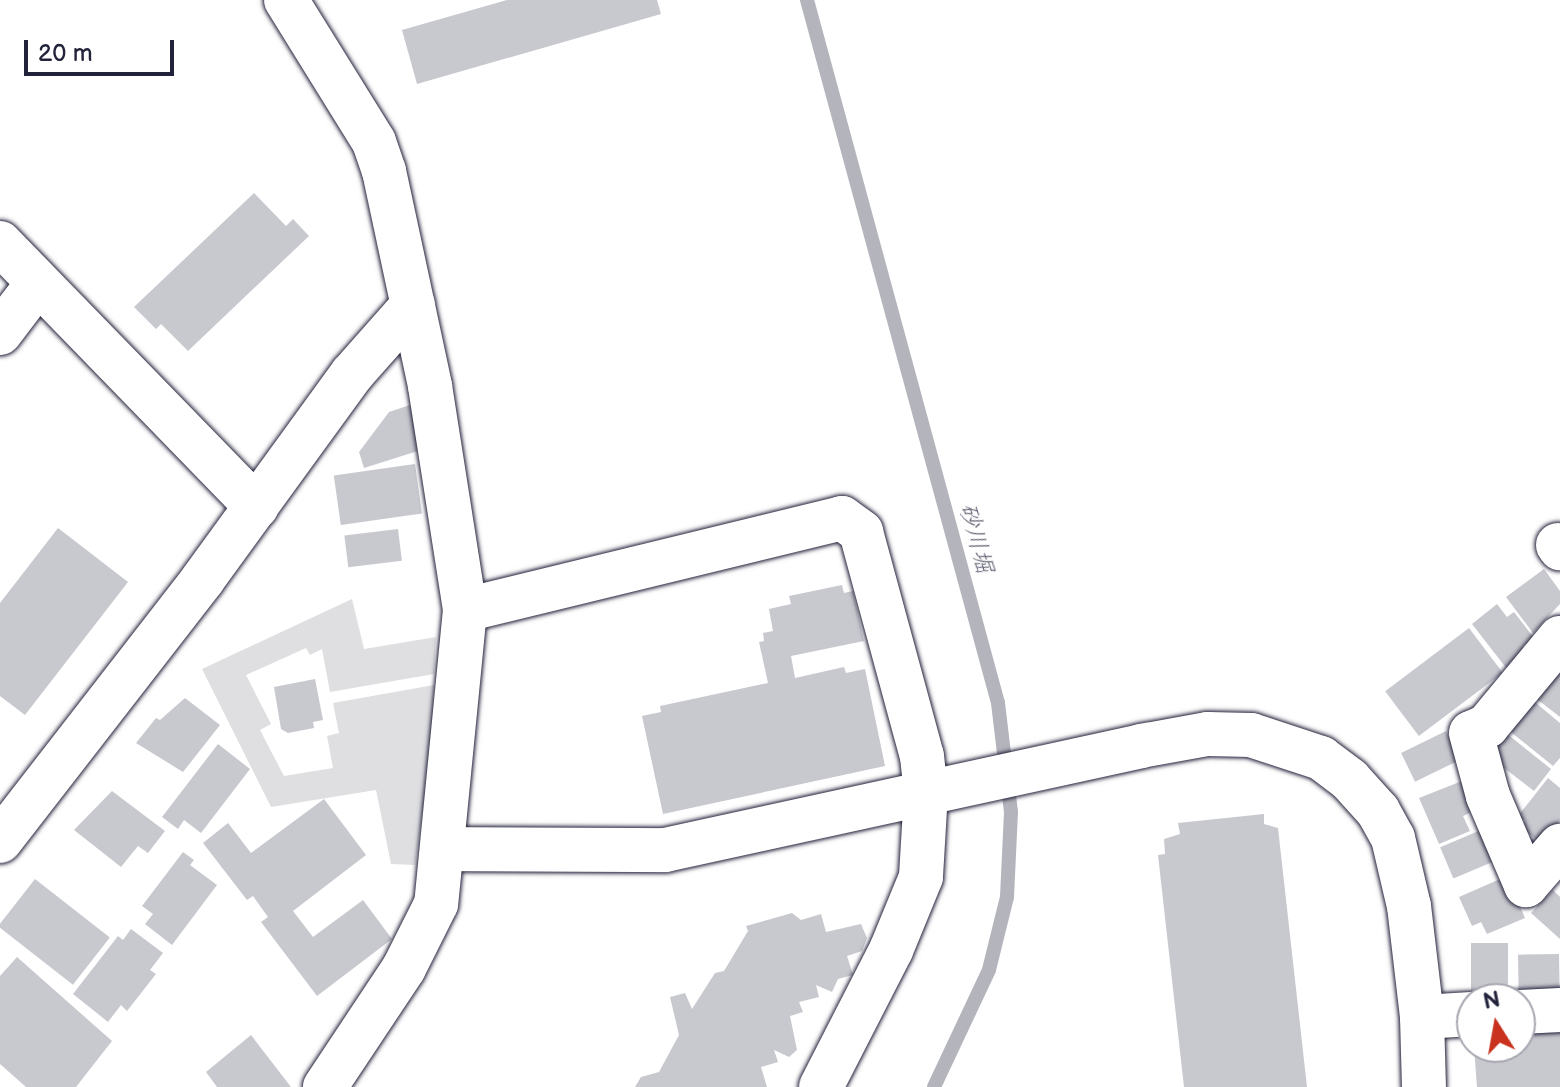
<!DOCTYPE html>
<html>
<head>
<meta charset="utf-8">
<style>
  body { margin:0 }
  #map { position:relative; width:1560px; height:1087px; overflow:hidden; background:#fff; font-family:"Balsamiq Sans","Klee One",sans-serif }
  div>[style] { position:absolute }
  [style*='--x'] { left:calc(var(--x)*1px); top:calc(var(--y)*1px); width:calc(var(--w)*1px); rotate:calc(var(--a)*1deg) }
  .green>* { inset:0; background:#dfdfe2 }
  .stream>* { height:14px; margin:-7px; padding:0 7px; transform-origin:7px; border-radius:7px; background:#b4b4bc }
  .building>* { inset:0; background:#c8c8cf; transform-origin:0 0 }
  .roads { filter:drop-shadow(0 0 2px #22223b) drop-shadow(0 0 2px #22223b) }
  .minor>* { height:44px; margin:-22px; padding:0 22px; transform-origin:22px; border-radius:22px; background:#fff }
  .tertiary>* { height:44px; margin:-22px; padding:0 22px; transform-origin:22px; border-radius:22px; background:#fff }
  span { translate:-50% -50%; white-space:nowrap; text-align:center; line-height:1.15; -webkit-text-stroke:6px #fff; paint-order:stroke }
  .water-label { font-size:24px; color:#5c5c6f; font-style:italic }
  .north { position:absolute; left:1456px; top:983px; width:80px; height:80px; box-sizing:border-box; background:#fff; border:2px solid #a7a7b1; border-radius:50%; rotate:349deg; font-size:22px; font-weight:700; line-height:32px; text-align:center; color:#22223b }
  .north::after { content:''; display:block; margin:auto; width:28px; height:36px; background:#c8321e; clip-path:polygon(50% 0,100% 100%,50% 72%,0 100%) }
  .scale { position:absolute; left:24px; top:40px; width:150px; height:36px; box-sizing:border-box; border:4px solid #22223b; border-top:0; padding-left:10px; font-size:24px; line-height:28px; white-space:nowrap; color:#22223b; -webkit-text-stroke:6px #fff; paint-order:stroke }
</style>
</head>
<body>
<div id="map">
  <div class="green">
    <div style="clip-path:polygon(352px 599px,364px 649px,436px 637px,434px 674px,330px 692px,322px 649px,310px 655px,306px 648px,246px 675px,271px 724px,260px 730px,284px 776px,333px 768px,327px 736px,339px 733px,333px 703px,434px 685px,431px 751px,415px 865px,391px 864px,376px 790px,271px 807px,202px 669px)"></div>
  </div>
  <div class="stream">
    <div style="--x:807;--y:0;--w:728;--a:74.8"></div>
    <div style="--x:998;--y:703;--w:110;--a:83.2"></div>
    <div style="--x:1011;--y:812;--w:85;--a:92.7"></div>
    <div style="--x:1007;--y:897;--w:75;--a:103.9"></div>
    <div style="--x:989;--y:970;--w:129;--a:115.2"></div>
  </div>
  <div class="building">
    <div style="clip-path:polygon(507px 0,657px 0,661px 14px,417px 84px,402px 30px)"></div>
    <div style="clip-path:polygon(254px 193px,286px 226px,293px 219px,309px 236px,188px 351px,161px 324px,156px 329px,134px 307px)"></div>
    <div style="clip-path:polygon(410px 405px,424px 449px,364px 468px,359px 452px,389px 412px)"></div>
    <div style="left:415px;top:464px;width:50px;height:82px;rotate:82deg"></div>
    <div style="clip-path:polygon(58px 528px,128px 582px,25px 715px,0 696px,0 603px)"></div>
    <div style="left:398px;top:529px;width:32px;height:54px;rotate:83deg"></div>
    <div style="clip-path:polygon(1544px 569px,1560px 591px,1560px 604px,1533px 633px,1506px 597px)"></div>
    <div style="clip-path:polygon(842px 585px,844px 593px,853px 591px,864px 641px,791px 656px,795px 678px,844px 667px,846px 673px,865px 669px,885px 766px,663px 814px,642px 716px,661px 712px,660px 706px,768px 683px,759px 642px,764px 641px,763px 633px,773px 631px,769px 609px,791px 604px,789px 596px)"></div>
    <div style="clip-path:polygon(1497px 604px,1507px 617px,1514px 612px,1534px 638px,1523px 646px,1528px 652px,1507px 669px,1472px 624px)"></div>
    <div style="left:1469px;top:628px;width:56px;height:105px;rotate:53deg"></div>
    <div style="clip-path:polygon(1560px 662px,1560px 717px,1533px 696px)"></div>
    <div style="clip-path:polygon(315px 679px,323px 720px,313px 722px,314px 728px,288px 733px,281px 729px,274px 687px)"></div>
    <div style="clip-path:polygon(185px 698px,220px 725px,183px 772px,136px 743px,156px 718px,160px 720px)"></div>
    <div style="clip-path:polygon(1530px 698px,1560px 723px,1560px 758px,1553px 766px,1506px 728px)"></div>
    <div style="left:1446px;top:731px;width:32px;height:50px;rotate:64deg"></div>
    <div style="clip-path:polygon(1506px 733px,1551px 769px,1534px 791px,1495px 761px,1493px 749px)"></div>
    <div style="clip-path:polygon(218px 744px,250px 769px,201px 833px,184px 820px,178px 829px,162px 817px)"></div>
    <div style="clip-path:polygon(1548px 778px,1560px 788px,1560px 820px,1541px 843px,1521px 827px,1525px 821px,1518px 816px)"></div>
    <div style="clip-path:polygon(1467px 779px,1480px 808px,1463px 816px,1470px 831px,1439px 844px,1419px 798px)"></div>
    <div style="clip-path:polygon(112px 791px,165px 831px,148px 853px,138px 846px,121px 867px,74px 830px)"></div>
    <div style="clip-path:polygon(324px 799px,366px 855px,293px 911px,313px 937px,363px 900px,392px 939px,317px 996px,261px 922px,268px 917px,253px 896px,247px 900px,203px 843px,228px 823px,251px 853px)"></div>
    <div style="clip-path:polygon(1264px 814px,1264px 824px,1278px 828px,1307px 1087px,1184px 1087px,1158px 855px,1165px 854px,1164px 839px,1180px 834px,1178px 823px)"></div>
    <div style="left:1488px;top:827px;width:34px;height:52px;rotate:67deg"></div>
    <div style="clip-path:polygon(183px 852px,194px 860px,190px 865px,217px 885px,172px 945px,145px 924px,153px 914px,142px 906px)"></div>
    <div style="clip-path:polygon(1507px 876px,1525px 918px,1487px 934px,1481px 922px,1472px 926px,1459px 897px)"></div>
    <div style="left:35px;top:879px;width:95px;height:60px;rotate:38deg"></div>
    <div style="clip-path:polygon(1553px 890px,1560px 897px,1560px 939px,1531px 913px)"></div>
    <div style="clip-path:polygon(792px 913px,801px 920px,821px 914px,826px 932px,861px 924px,867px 938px,862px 951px,847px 956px,853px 975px,838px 979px,832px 992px,816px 985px,819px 997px,799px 1002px,803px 1012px,790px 1016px,797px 1050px,789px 1057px,774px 1050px,778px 1062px,761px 1067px,767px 1087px,635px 1087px,641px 1077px,659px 1072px,679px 1035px,670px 997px,685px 993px,692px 1009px,715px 973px,724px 971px,748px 931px,746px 926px)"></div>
    <div style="clip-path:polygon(131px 929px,163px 953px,150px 970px,156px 974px,127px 1011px,121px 1005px,108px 1022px,73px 994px,118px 936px,123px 940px)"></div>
    <div style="left:1471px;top:943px;width:37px;height:56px"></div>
    <div style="left:1559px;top:954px;width:45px;height:41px;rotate:89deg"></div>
    <div style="clip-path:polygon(17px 957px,112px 1041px,76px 1087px,26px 1087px,0 1064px,0 976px)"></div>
    <div style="clip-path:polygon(1560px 1031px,1560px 1087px,1477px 1087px,1474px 1047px,1520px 1047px,1520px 1034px)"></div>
    <div style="clip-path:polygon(251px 1035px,291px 1087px,217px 1087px,206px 1072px)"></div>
  </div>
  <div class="roads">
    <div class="minor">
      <div style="--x:286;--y:0;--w:167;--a:58.2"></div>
      <div style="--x:374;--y:142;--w:31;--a:71"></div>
      <div style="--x:384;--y:171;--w:220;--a:77.9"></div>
      <div style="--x:430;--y:386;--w:227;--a:81.1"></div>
      <div style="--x:465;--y:610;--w:295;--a:95.6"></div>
      <div style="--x:436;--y:904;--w:72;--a:116.6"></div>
      <div style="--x:404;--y:968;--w:143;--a:123.6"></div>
      <div style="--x:0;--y:333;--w:63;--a:-52.8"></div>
      <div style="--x:1558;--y:545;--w:4;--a:56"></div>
      <div style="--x:465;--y:610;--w:388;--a:-13.7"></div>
      <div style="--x:842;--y:518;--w:24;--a:36"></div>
      <div style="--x:861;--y:532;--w:232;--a:74.8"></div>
      <div style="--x:922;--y:756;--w:36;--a:84"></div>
      <div style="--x:926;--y:792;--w:85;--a:93.4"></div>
      <div style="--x:921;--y:877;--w:79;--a:112.3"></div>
      <div style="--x:891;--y:950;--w:154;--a:117.1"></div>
      <div style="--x:1560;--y:638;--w:114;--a:129.7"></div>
      <div style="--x:1487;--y:726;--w:17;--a:156"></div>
      <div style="--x:1471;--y:733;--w:65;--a:74.9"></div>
      <div style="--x:1488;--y:796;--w:97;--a:66.9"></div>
      <div style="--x:1526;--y:885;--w:52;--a:-48.9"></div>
      <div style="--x:443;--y:849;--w:222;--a:0.3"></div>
      <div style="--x:665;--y:850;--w:487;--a:-12.3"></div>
      <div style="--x:1520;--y:1012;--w:40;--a:-2.9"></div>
      <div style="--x:1422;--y:1017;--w:50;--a:-3.4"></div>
    </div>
    <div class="tertiary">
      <div style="--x:0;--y:243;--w:368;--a:45.8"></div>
      <div style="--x:1141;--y:746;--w:68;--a:-10.2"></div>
      <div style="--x:1208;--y:734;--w:43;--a:1.3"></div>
      <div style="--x:1251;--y:735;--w:74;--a:18.2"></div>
      <div style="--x:1321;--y:758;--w:36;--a:37"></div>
      <div style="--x:1350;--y:780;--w:42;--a:47.9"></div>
      <div style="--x:1378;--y:811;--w:31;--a:61"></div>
      <div style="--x:1393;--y:838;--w:70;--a:76.8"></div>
      <div style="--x:1409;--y:906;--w:112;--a:83.3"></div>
      <div style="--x:1422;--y:1017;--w:70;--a:88.4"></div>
      <div style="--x:0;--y:841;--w:331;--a:-52.2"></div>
      <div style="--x:203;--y:579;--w:253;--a:-54"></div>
      <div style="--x:352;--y:374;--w:92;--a:-48.5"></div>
    </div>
  </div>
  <div class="water-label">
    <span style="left:976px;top:538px;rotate:75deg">砂川堀</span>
  </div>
  <div class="north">N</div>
  <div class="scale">20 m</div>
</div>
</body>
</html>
